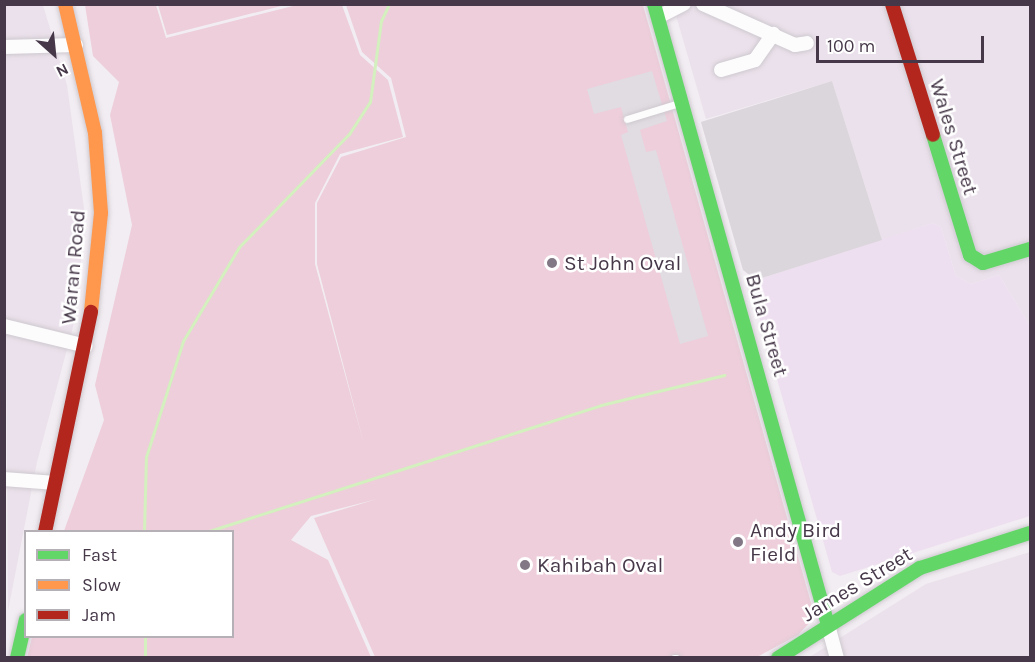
<!DOCTYPE html>
<html>
<head>
<meta charset="utf-8">
<style>
  body { margin:0 }
  #map { position:relative; width:1035px; height:662px; overflow:hidden; background:#f2edf2; font-family:Karla,sans-serif }
  div>[style] { position:absolute }
  [style*='--x'] { left:calc(var(--x)*1px); top:calc(var(--y)*1px); width:calc(var(--w)*1px); rotate:calc(var(--a)*1deg) }
  .residential>* { inset:0; background:#ebe1ec }
  .education>* { inset:0; background:#eedff0 }
  .green>* { inset:0; background:#edceda }
  .parking>* { inset:0; background:#e1dce2 }
  .stream>* { height:3px; margin:-1.5px; padding:0 1.5px; transform-origin:1.5px; border-radius:1.5px; background:#d3f0be }
  .building>* { inset:0; background:#dbd5dc }
  .roads { filter:drop-shadow(0 0 2px #cec9cf) drop-shadow(0 0 2px #cec9cf) }
  .lane>* { height:7px; margin:-3.5px; padding:0 3.5px; transform-origin:3.5px; border-radius:3.5px; background:#fdfcfd }
  .street>* { height:14px; margin:-7px; padding:0 7px; transform-origin:7px; border-radius:7px; background:#fdfcfd }
  .fast>* { height:14px; margin:-7px; padding:0 7px; transform-origin:7px; border-radius:7px; background:#63d668 }
  .slow>* { height:14px; margin:-7px; padding:0 7px; transform-origin:7px; border-radius:7px; background:#ff974d }
  .jam>* { height:14px; margin:-7px; padding:0 7px; transform-origin:7px; border-radius:7px; background:#b3261e }
  .dots>* { width:16px; height:16px; translate:-50% -50%; box-sizing:border-box; border:3px solid #fff; border-radius:50% }
  span { translate:-50% -50%; white-space:nowrap; text-align:center; line-height:1.15; -webkit-text-stroke:5px #fff; paint-order:stroke }
  .street-label { font-size:21px; color:#463849 }
  .poi-label { font-size:21px; color:#463849 }
  .left { translate:0 -50%; text-align:left }
  .frame { position:absolute; inset:0; border:6px solid #463849; pointer-events:none }
  .legend { position:absolute; left:24px; top:530px; width:210px; height:108px; box-sizing:border-box; background:#fff; border:2px solid #b5afb6; margin:0; padding:8px 10px; list-style:none; font-size:18px; color:#463849 }
  .legend li { display:flex; align-items:center; gap:12px; height:30px }
  .legend b { width:30px; border:2px solid #b5afb6 }
  .north { position:absolute; left:24px; top:24px; width:60px; height:60px; -webkit-text-stroke:4px #fff; paint-order:stroke; rotate:153deg; font-size:16px; font-weight:700; line-height:24px; text-align:center; color:#463849 }
  .north::after { content:''; display:block; margin:auto; width:21px; height:27px; background:#463849; clip-path:polygon(50% 0,100% 100%,50% 72%,0 100%) }
  .scale { position:absolute; left:816px; top:36px; width:168px; height:27px; box-sizing:border-box; border:3px solid #463849; border-top:0; padding-left:8px; font-size:18px; line-height:21px; white-space:nowrap; color:#463849; -webkit-text-stroke:4px #fff; paint-order:stroke }
</style>
</head>
<body>
<div id="map">
  <div class="residential">
    <div style="clip-path:polygon(4px 5px,43px 5px,67px 85px,85px 216px,75px 319px,37px 462px,8px 611px)"></div>
    <div style="clip-path:polygon(673px 5px,1030px 5px,1030px 326px,999px 275px,971px 284px,956px 276px,941px 227px,933px 223px,882px 240px,832px 81px,706px 119px)"></div>
    <div style="clip-path:polygon(1030px 552px,1030px 657px,808px 658px,926px 584px)"></div>
  </div>
  <div class="education">
    <div style="clip-path:polygon(933px 223px,941px 227px,956px 276px,971px 284px,999px 275px,1030px 326px,1030px 516px,840px 576px,832px 572px,751px 288px,756px 280px)"></div>
  </div>
  <div class="green">
    <div style="clip-path:polygon(85px 5px,156px 5px,166px 38px,297px 5px,342px 5px,360px 55px,388px 80px,403px 137px,340px 154px,315px 203px,315px 264px,365px 448px,317px 264px,317px 203px,341px 157px,406px 137px,391px 78px,362px 52px,346px 5px,643px 5px,815px 617px,798px 635px,757px 657px,375px 657px,314px 518px,377px 499px,311px 516px,291px 540px,328px 560px,371px 657px,27px 658px,32px 637px,232px 636px,232px 532px,64px 531px,104px 420px,95px 385px,132px 225px,110px 115px,119px 82px,93px 56px)"></div>
    <div style="clip-path:polygon(158px 5px,158px 4px,285px 5px,167px 35px)"></div>
  </div>
  <div class="parking">
    <div style="clip-path:polygon(652px 71px,667px 121px,640px 130px,646px 152px,656px 150px,708px 336px,680px 344px,621px 135px,628px 132px,621px 107px,594px 114px,587px 89px)"></div>
  </div>
  <div class="stream">
    <div style="--x:144;--y:532;--w:75;--a:-88.5"></div>
    <div style="--x:146;--y:457;--w:122;--a:-72.3"></div>
    <div style="--x:183;--y:341;--w:109;--a:-59.2"></div>
    <div style="--x:239;--y:247;--w:158;--a:-45.8"></div>
    <div style="--x:349;--y:134;--w:38;--a:-57"></div>
    <div style="--x:370;--y:102;--w:82;--a:-82.3"></div>
    <div style="--x:381;--y:21;--w:19;--a:-65"></div>
    <div style="--x:206;--y:532;--w:415;--a:-17.8"></div>
    <div style="--x:601;--y:405;--w:127;--a:-13.7"></div>
    <div style="--x:145;--y:636;--w:22;--a:90"></div>
  </div>
  <div class="building">
    <div style="clip-path:polygon(832px 81px,882px 240px,756px 280px,743px 270px,701px 122px)"></div>
  </div>
  <div class="roads">
    <div class="lane">
      <div style="--x:627;--y:119;--w:54;--a:-17.1"></div>
      <div style="--x:674;--y:658;--w:2;--a:0"></div>
    </div>
    <div class="street">
      <div style="--x:703;--y:4;--w:101;--a:24"></div>
      <div style="--x:795;--y:45;--w:12;--a:-9"></div>
      <div style="--x:658;--y:17;--w:29;--a:-27"></div>
      <div style="--x:4;--y:47;--w:72;--a:-1.6"></div>
      <div style="--x:721;--y:70;--w:35;--a:-16"></div>
      <div style="--x:755;--y:60;--w:32;--a:-55"></div>
      <div style="--x:4;--y:326;--w:84;--a:13.7"></div>
      <div style="--x:4;--y:479;--w:51;--a:4.5"></div>
      <div style="--x:828;--y:625;--w:34;--a:75"></div>
    </div>
    <div class="fast">
      <div style="--x:654;--y:4;--w:645;--a:74.35"></div>
      <div style="--x:933;--y:135;--w:126;--a:72.9"></div>
      <div style="--x:970;--y:255;--w:15;--a:32"></div>
      <div style="--x:983;--y:263;--w:49;--a:-16.6"></div>
      <div style="--x:17;--y:658;--w:39;--a:-77"></div>
      <div style="--x:778;--y:658;--w:168;--a:-32.4"></div>
      <div style="--x:920;--y:568;--w:115;--a:-17.7"></div>
    </div>
    <div class="slow">
      <div style="--x:65;--y:4;--w:132;--a:76.9"></div>
      <div style="--x:95;--y:133;--w:80;--a:85.7"></div>
      <div style="--x:101;--y:213;--w:100;--a:95.8"></div>
    </div>
    <div class="jam">
      <div style="--x:892;--y:4;--w:137;--a:72.6"></div>
      <div style="--x:45;--y:532;--w:225;--a:-78.2"></div>
    </div>
  </div>
  <div class="dots">
    <div style="left:552px;top:263px;background:#827784"></div>
    <div style="left:738px;top:542px;background:#827784"></div>
    <div style="left:525px;top:565px;background:#827784"></div>
  </div>
  <div class="street-label">
    <span style="left:954px;top:137px;rotate:73deg">Wales Street</span>
    <span style="left:73px;top:267px;rotate:-85deg">Waran Road</span>
    <span style="left:767px;top:325px;rotate:74deg">Bula Street</span>
    <span style="left:857px;top:584px;rotate:-31deg">James Street</span>
  </div>
  <div class="poi-label">
    <span class="left" style="left:564px;top:263px">St John Oval</span>
    <span class="left" style="left:750px;top:542px">Andy Bird<br>Field</span>
    <span class="left" style="left:537px;top:565px">Kahibah Oval</span>
  </div>
  <div class="frame"></div>
  <ul class="legend">
  <li><b style="height:8px;background:#63d668"></b>Fast</li>
  <li><b style="height:8px;background:#ff974d"></b>Slow</li>
  <li><b style="height:8px;background:#b3261e"></b>Jam</li>
  </ul>
  <div class="north">N</div>
  <div class="scale">100 m</div>
</div>
</body>
</html>
